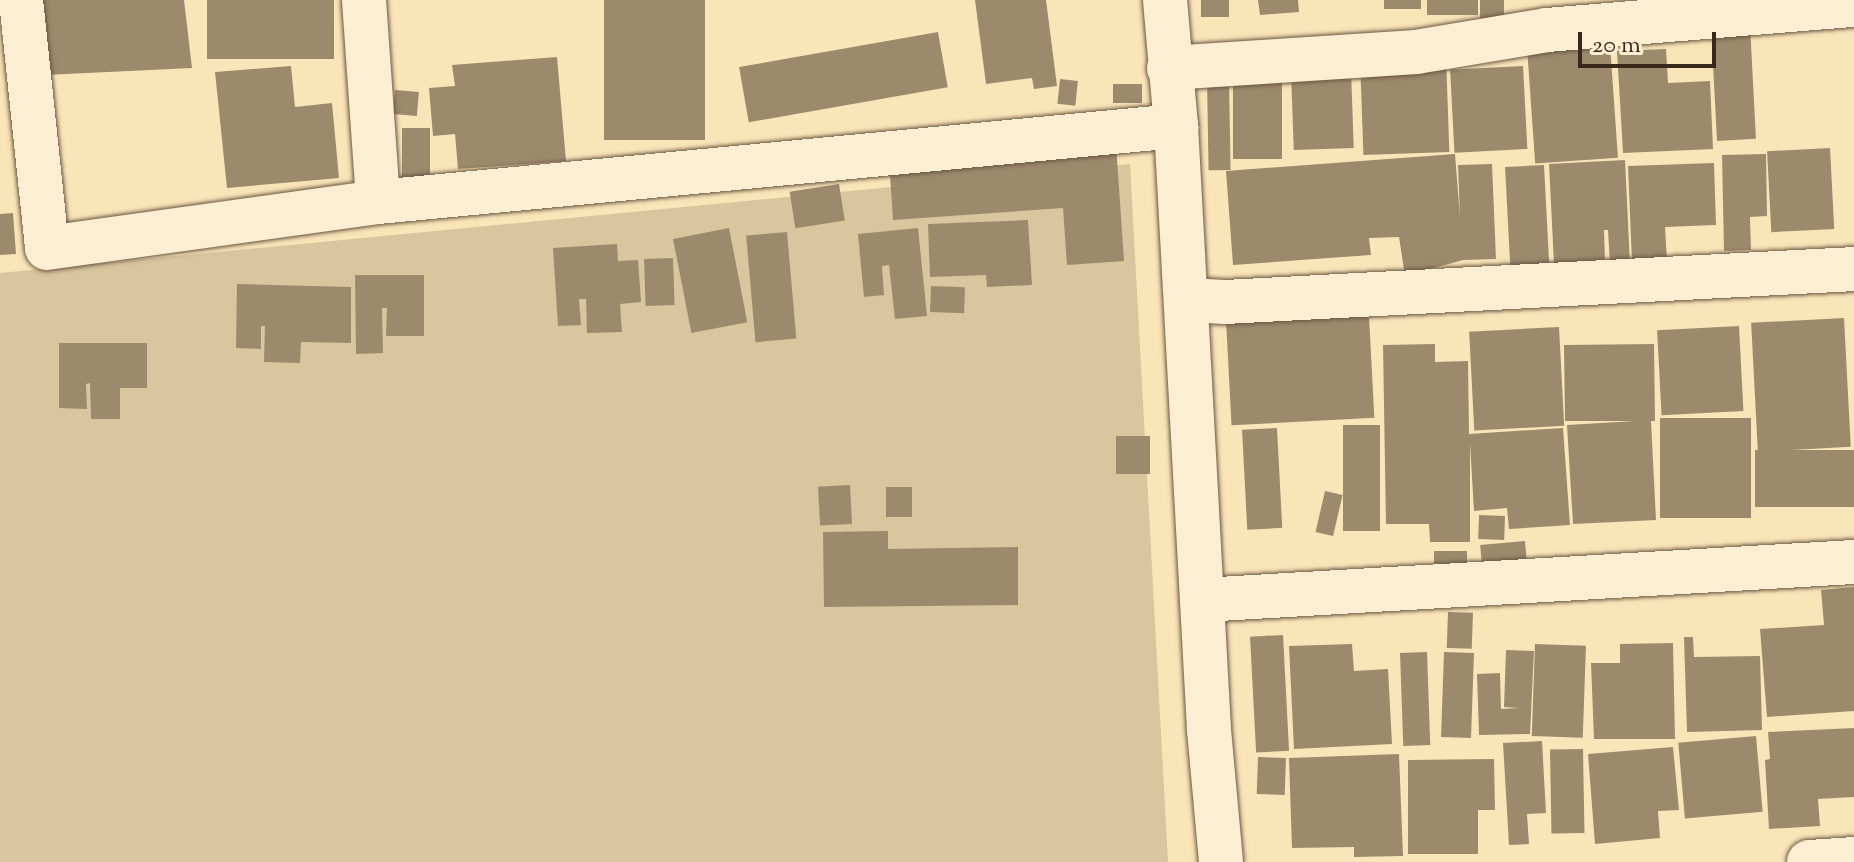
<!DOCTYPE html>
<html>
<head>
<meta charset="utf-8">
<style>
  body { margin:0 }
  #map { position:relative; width:1854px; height:862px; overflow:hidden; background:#fae5b9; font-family:"Sorts Mill Goudy",serif }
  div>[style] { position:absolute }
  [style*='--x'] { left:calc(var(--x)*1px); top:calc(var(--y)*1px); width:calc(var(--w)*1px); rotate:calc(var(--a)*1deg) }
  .green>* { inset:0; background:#d9c59e }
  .building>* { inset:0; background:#9d8a6d; transform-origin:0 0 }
  .roads { filter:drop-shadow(0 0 2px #695742) drop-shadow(0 0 2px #695742) }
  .minor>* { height:44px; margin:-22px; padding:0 22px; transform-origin:22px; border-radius:22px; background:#fceed2 }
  span { translate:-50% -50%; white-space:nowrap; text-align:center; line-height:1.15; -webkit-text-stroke:6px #fceed2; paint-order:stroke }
  .scale { position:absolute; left:1578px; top:32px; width:138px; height:36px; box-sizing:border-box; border:4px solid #39281b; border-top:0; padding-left:10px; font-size:24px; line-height:28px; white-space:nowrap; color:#39281b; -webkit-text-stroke:6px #fceed2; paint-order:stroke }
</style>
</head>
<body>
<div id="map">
  <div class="green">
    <div style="clip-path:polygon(1130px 164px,1168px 862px,0 862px,0 273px)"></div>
  </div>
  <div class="building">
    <div style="clip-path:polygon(37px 0,184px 0,192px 68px,45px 75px)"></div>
    <div style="left:207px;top:0;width:127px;height:59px"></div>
    <div style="left:604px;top:0;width:101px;height:140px"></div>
    <div style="clip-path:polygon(975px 0,1046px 0,1057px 86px,1034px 89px,1032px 78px,986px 84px)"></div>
    <div style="left:1201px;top:0;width:28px;height:17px"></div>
    <div style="clip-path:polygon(1258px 0,1298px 0,1299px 12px,1260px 15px)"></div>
    <div style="left:1384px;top:0;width:37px;height:9px"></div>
    <div style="left:1427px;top:0;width:51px;height:15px"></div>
    <div style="left:1480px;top:0;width:24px;height:24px"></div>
    <div style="left:1750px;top:25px;width:114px;height:39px;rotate:87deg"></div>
    <div style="left:938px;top:32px;width:56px;height:202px;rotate:80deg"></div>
    <div style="left:1610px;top:44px;width:114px;height:83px;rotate:86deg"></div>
    <div style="clip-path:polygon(1666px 49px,1668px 83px,1710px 81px,1713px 149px,1623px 153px,1617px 51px)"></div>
    <div style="left:1446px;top:56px;width:96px;height:86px;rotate:88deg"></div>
    <div style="clip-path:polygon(557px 57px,566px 161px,458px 169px,455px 134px,433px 136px,429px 88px,455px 86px,452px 65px)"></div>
    <div style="clip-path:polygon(291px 66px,295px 107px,332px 103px,339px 178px,227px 188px,215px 72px)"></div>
    <div style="left:1523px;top:66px;width:83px;height:73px;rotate:87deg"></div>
    <div style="left:1351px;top:70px;width:78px;height:60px;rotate:88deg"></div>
    <div style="left:1233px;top:75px;width:49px;height:84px"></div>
    <div style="left:1060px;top:79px;width:18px;height:25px;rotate:6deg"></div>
    <div style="left:1229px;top:79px;width:91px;height:22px;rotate:89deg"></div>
    <div style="left:1142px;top:84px;width:19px;height:29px;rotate:90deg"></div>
    <div style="left:395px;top:90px;width:24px;height:24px;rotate:5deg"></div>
    <div style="left:402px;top:128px;width:28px;height:56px"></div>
    <div style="clip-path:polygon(1116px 144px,1124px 261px,1067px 265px,1063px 208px,893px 220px,889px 160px)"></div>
    <div style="left:1830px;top:148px;width:81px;height:63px;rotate:87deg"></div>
    <div style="clip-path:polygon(1455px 154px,1460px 217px,1458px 165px,1492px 164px,1496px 259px,1463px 260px,1405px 276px,1399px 237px,1369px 238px,1371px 255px,1233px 265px,1226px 171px)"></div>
    <div style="clip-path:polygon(1766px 154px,1767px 216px,1750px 217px,1751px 250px,1724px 251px,1722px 155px)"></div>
    <div style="clip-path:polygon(1625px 160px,1630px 264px,1610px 265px,1608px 230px,1604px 230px,1605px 262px,1554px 264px,1549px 164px)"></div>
    <div style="clip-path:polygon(1714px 163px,1716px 225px,1665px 227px,1667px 261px,1632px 262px,1628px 166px)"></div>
    <div style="left:1544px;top:165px;width:100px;height:39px;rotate:87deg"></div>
    <div style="left:839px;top:184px;width:37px;height:50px;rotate:81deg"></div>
    <div style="clip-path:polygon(13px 213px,16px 254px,0 255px,0 214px)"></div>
    <div style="clip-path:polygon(1028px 220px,1032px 285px,987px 287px,986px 275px,930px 277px,928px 224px)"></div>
    <div style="left:729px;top:228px;width:96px;height:57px;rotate:79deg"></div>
    <div style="clip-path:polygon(918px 228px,927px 316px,895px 319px,889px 265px,882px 266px,884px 295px,864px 297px,858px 234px)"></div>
    <div style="left:787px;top:232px;width:107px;height:41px;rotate:85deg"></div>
    <div style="clip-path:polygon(617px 244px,618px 261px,638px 260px,641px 302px,620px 304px,622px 332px,587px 333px,586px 299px,579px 299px,581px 325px,558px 326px,553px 248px)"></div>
    <div style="left:673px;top:258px;width:47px;height:29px;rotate:88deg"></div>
    <div style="clip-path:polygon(355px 275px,424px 275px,424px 336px,386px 336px,387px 308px,382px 308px,383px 353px,356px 354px)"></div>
    <div style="clip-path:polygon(237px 284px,351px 287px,351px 343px,301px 342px,300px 363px,264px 362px,265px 326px,261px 326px,261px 349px,236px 348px)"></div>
    <div style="left:931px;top:286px;width:34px;height:26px;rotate:2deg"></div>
    <div style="left:1368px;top:297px;width:121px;height:143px;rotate:87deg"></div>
    <div style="left:1844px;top:318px;width:129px;height:93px;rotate:87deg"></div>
    <div style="left:1739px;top:326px;width:85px;height:82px;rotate:87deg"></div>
    <div style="left:1559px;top:327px;width:99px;height:90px;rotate:87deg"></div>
    <div style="clip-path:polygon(59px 343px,147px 343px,147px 388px,120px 388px,120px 419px,91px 419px,90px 383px,86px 384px,87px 409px,59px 408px)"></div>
    <div style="clip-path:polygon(1435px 344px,1435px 362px,1468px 361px,1469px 434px,1563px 428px,1570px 525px,1509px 529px,1507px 508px,1474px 511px,1470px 443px,1470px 542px,1430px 542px,1429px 524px,1386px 524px,1383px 345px)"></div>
    <div style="clip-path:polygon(1654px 344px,1655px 421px,1651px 421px,1656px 520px,1573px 524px,1567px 425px,1635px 421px,1565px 421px,1564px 345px)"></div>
    <div style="left:1660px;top:418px;width:91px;height:100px"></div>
    <div style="left:1343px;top:425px;width:37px;height:106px"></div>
    <div style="left:1277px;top:428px;width:100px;height:35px;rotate:87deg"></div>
    <div style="left:1116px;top:436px;width:34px;height:38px"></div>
    <div style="left:1854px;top:450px;width:57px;height:99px;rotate:90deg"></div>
    <div style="left:850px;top:485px;width:39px;height:32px;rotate:87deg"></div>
    <div style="left:886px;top:487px;width:26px;height:30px"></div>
    <div style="left:1325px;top:491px;width:18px;height:42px;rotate:13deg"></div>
    <div style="left:1479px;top:515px;width:26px;height:24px;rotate:2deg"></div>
    <div style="clip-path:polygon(888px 531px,888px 549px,1018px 547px,1018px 605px,824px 607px,823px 532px)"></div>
    <div style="left:1525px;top:541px;width:36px;height:45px;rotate:85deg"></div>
    <div style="left:1434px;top:551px;width:33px;height:23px"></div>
    <div style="clip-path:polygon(1854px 587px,1854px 711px,1767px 717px,1760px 629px,1824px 625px,1821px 590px)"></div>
    <div style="left:1448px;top:612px;width:25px;height:36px;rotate:2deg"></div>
    <div style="left:1283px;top:635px;width:116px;height:33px;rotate:87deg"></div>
    <div style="clip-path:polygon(1684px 637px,1693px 637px,1694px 657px,1760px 656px,1762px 730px,1687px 732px)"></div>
    <div style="clip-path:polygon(1673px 643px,1675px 739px,1594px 739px,1591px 663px,1620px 663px,1620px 644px)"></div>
    <div style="clip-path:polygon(1352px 644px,1354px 671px,1388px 669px,1392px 744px,1294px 749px,1289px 646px)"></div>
    <div style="left:1535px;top:644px;width:51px;height:92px;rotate:2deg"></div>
    <div style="clip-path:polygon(1506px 650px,1534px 651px,1530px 734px,1479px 735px,1477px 674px,1500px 673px,1501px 709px,1519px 708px,1504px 707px)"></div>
    <div style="left:1427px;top:652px;width:93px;height:27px;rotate:88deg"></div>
    <div style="left:1444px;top:652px;width:30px;height:85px;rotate:2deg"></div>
    <div style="clip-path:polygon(1854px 728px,1854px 797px,1818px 799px,1820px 826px,1769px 829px,1765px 760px,1770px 759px,1768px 732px)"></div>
    <div style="left:1756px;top:736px;width:76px;height:78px;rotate:85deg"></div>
    <div style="clip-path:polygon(1542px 741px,1546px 813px,1527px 814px,1529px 844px,1509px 845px,1503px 743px)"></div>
    <div style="clip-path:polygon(1673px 747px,1679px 810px,1658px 811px,1660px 838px,1595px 844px,1588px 754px)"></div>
    <div style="left:1583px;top:749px;width:84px;height:33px;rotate:89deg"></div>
    <div style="clip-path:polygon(1399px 754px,1403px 856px,1354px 857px,1354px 847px,1292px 848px,1289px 758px)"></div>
    <div style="left:1258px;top:757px;width:28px;height:37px;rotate:2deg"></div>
    <div style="clip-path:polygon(1494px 759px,1495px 810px,1478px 810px,1478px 854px,1408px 854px,1408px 760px)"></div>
  </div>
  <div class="roads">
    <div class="minor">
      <div style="--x:21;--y:0;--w:249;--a:84"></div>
      <div style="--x:47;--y:248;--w:334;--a:-7.9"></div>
      <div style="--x:378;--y:202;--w:802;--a:-5.44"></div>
      <div style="--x:364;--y:0;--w:202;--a:86"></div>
      <div style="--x:1165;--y:0;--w:126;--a:85"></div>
      <div style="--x:1176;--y:126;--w:605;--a:86.87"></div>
      <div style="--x:1209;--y:730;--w:133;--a:84.8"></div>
      <div style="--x:1169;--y:68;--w:248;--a:-3.7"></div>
      <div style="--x:1416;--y:52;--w:133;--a:-9.5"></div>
      <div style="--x:1547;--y:30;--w:308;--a:-4.7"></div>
      <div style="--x:1187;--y:300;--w:38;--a:3"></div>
      <div style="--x:1225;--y:302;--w:630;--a:-3"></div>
      <div style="--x:1202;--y:600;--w:653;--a:-3.34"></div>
      <div style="--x:1809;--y:862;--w:45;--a:-3.8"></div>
    </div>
  </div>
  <div class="scale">20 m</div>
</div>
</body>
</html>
